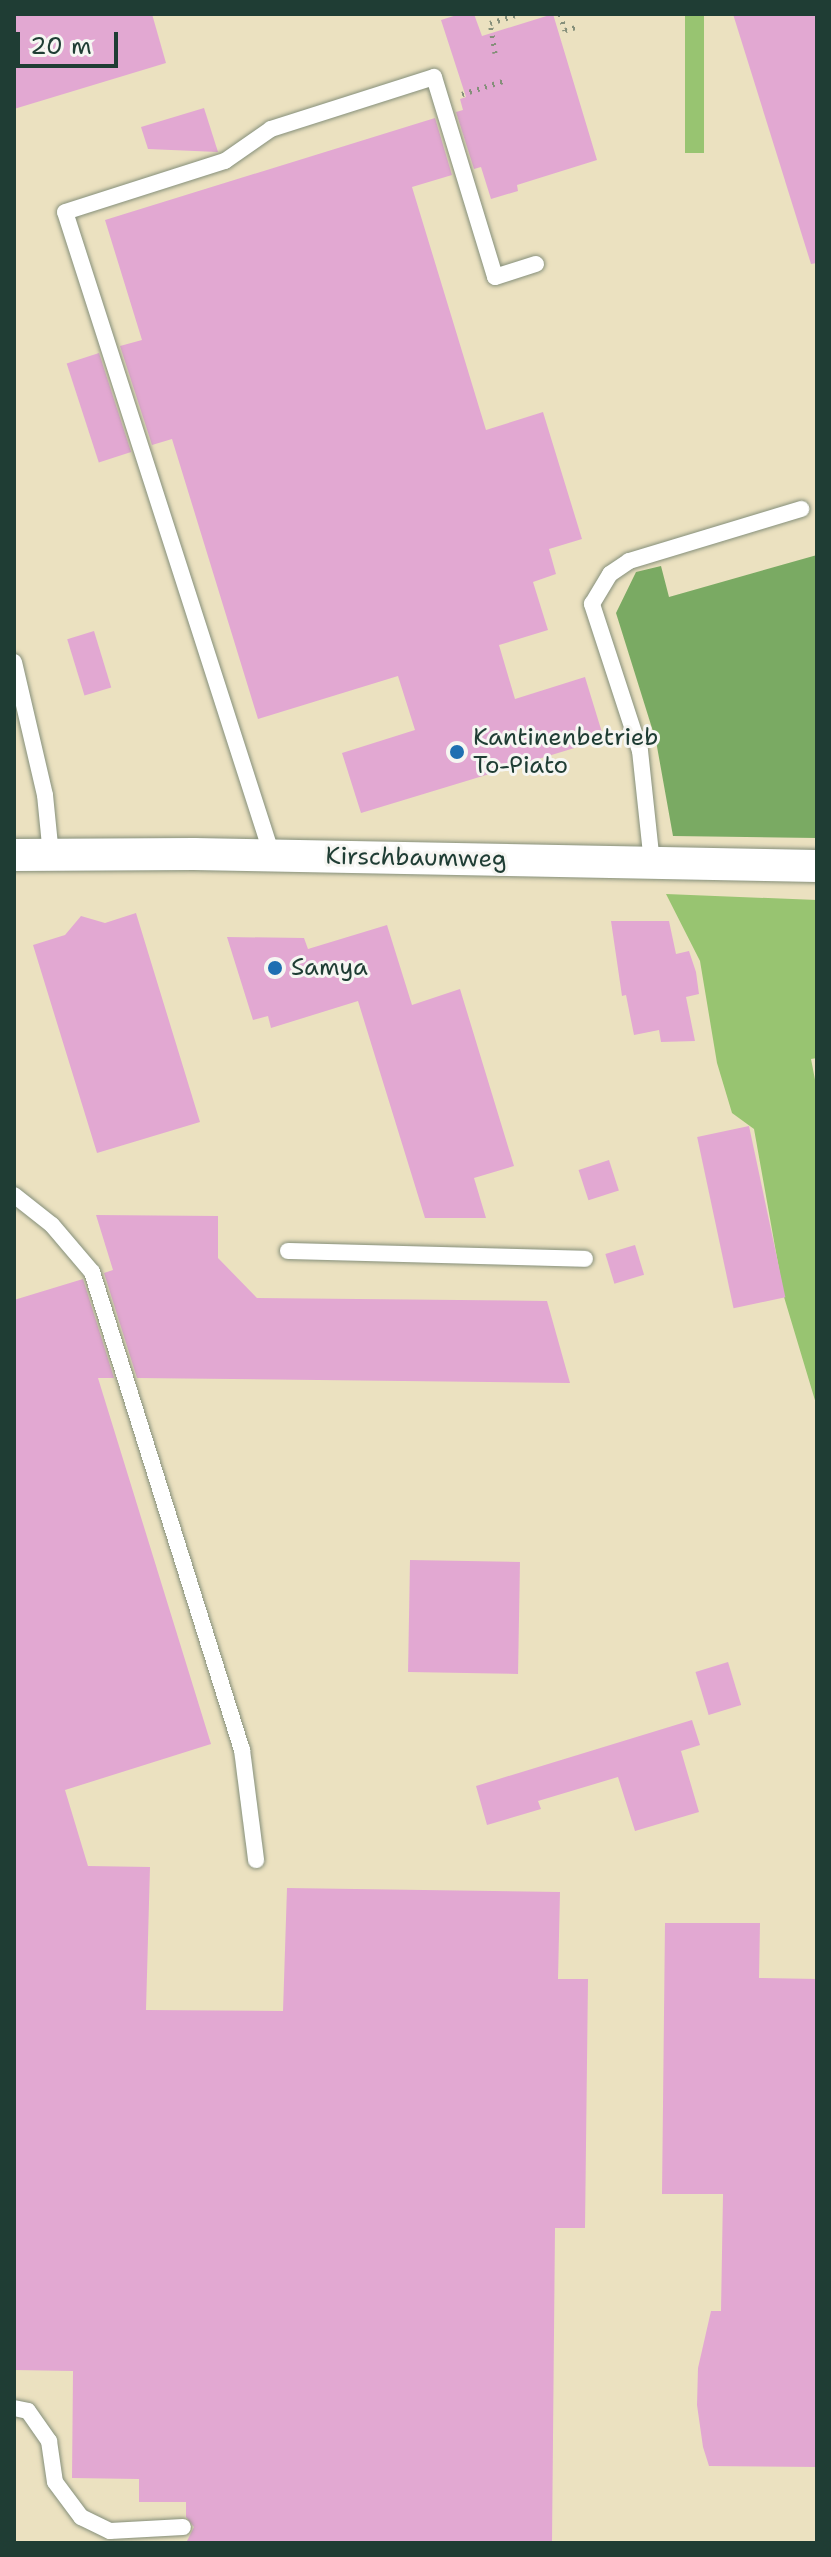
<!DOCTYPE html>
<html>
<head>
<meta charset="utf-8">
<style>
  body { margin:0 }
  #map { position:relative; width:831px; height:2557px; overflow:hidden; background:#ebe1c0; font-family:"Shantell Sans",sans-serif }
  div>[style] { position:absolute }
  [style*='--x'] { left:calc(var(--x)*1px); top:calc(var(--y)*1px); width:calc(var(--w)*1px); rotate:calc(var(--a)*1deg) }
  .green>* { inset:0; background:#98c471; transform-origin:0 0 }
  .forest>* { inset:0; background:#7aaa63 }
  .building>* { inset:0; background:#e2a8d2; transform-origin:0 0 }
  .path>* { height:5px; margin-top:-2.5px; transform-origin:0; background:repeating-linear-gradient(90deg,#858f7a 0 2px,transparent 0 8px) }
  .roads { filter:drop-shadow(0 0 2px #858f7a) drop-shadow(0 0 2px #858f7a) }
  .service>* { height:16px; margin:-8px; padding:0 8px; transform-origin:8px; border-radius:8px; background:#fff }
  .minor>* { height:32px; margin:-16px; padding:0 16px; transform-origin:16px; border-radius:16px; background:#fff }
  .dots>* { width:22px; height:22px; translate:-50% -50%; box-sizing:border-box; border:4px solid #f6f6f2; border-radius:50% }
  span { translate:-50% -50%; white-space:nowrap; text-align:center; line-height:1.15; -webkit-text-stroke:6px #f6f6f2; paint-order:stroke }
  .poi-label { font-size:24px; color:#1f3d34 }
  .left { translate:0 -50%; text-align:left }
  .street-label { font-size:24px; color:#1f3d34 }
  .frame { position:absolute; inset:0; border:16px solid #1f3d34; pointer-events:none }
  .scale { position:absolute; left:16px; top:32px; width:102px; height:36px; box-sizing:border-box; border:4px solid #1f3d34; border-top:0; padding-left:10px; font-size:24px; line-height:28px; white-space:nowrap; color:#1f3d34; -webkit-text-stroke:6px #f6f6f2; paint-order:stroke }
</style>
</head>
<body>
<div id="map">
  <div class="green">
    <div style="left:685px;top:14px;width:19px;height:139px"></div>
    <div style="clip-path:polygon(666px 894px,817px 900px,817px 1058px,811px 1059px,817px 1090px,817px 1407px,784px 1297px,754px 1129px,732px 1113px,717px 1063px,700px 961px)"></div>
  </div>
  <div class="forest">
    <div style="clip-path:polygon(817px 555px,817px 838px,673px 836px,656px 741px,616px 613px,636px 572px,661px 566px,669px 597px)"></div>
  </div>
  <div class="building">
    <div style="clip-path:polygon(14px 14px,152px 14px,166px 63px,14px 109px)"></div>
    <div style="clip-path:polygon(460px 14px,474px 14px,482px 36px,553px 14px,597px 160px,517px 185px,518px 191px,491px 199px,481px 167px,474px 169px,456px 112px,463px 110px,460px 99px,466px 97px,441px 20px)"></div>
    <div style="clip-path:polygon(733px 14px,817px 14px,817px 263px,811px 264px)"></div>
    <div style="clip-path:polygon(204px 108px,218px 152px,148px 149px,141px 127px)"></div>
    <div style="clip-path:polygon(435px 118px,452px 175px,412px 187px,486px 430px,543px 412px,582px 539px,549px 549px,556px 574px,533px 582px,548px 630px,499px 645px,515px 699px,585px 677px,604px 739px,361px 813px,342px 753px,415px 730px,398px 676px,258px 719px,172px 439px,152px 445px,120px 346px,142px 340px,105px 220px)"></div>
    <div style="left:99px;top:353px;width:104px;height:34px;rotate:72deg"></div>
    <div style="left:94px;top:631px;width:59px;height:28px;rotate:73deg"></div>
    <div style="clip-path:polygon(136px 913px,200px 1122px,97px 1153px,33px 945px,65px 935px,81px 916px,105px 923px)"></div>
    <div style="clip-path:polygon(611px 921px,669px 921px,676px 954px,689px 951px,696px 972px,699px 994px,686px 997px,695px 1041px,661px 1042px,659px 1030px,634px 1035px,626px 995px,622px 996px)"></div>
    <div style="clip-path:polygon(387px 925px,412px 1005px,460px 989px,514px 1166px,474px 1178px,486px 1218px,425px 1218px,358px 1001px,271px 1028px,268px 1016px,253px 1020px,227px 937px,304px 938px,308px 949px)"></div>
    <div style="left:749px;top:1126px;width:175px;height:53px;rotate:78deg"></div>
    <div style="left:609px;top:1160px;width:32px;height:32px;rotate:72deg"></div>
    <div style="clip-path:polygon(96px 1215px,218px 1216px,218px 1258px,257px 1298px,547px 1301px,570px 1383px,137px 1378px,104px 1273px,113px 1270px)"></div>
    <div style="left:635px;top:1245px;width:31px;height:31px;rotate:73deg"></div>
    <div style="clip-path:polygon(83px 1279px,114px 1378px,98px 1378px,211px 1744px,65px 1790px,88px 1866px,150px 1867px,146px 2010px,283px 2011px,287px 1888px,560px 1892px,558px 1979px,588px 1979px,585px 2228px,555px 2228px,552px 2543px,186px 2543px,194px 2527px,186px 2517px,186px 2502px,139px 2502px,139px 2479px,72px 2478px,73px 2371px,14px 2370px,14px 1300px)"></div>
    <div style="left:410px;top:1560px;width:110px;height:112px;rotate:1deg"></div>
    <div style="left:728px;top:1662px;width:45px;height:34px;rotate:73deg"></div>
    <div style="clip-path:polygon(692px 1720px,700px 1745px,681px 1751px,699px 1812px,635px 1831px,618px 1777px,538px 1801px,541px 1809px,487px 1825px,476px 1786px)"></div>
    <div style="clip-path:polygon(665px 1923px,760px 1923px,759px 1978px,817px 1979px,817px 2467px,709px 2466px,703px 2447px,697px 2405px,698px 2368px,711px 2311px,721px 2311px,723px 2194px,662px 2194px)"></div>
  </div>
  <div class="path">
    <div style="--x:560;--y:14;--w:17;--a:73"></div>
    <div style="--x:565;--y:30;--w:11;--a:-15"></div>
    <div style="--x:495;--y:53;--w:30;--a:-99"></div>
    <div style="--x:490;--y:23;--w:30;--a:-17"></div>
    <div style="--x:462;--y:94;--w:43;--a:-17.6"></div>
  </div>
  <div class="roads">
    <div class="service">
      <div style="--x:14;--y:662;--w:137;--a:76.9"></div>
      <div style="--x:45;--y:795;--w:60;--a:84.3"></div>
      <div style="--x:272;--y:855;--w:675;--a:-107.84"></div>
      <div style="--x:65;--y:212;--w:168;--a:-17.7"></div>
      <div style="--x:225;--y:161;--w:56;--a:-34.8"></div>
      <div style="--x:271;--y:129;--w:171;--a:-17.7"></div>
      <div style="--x:434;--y:77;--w:209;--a:73"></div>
      <div style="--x:495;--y:277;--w:43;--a:-17.6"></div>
      <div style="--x:652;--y:863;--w:113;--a:-96.1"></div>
      <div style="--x:640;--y:751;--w:155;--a:-108.1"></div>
      <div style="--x:592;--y:604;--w:35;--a:-59"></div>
      <div style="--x:610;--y:574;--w:23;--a:-34"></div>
      <div style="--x:629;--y:561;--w:180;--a:-16.8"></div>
      <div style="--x:14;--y:1195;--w:48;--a:38.3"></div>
      <div style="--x:52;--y:1225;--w:62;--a:49.6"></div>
      <div style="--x:92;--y:1272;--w:501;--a:72.58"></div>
      <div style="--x:242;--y:1750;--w:111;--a:82.7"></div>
      <div style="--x:288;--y:1251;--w:297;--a:1.5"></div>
      <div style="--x:14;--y:2408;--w:14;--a:12"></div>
      <div style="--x:28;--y:2411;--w:37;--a:55"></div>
      <div style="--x:49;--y:2441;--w:41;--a:81.7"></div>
      <div style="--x:55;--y:2482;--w:44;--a:53.4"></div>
      <div style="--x:81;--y:2517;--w:32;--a:26"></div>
      <div style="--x:110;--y:2531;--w:73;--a:-3.1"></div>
    </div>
    <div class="minor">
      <div style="--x:14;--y:855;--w:180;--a:-0.3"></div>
      <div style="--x:194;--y:854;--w:623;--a:1.1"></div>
    </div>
  </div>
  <div class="dots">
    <div style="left:457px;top:752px;background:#1f6fb2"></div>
    <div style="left:275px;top:968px;background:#1f6fb2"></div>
  </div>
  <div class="poi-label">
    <span class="left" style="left:473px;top:752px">Kantinenbetrieb<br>To-Piato</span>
    <span class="left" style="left:291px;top:968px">Samya</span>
  </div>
  <div class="street-label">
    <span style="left:416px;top:858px;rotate:1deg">Kirschbaumweg</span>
  </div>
  <div class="frame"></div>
  <div class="scale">20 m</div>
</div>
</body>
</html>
